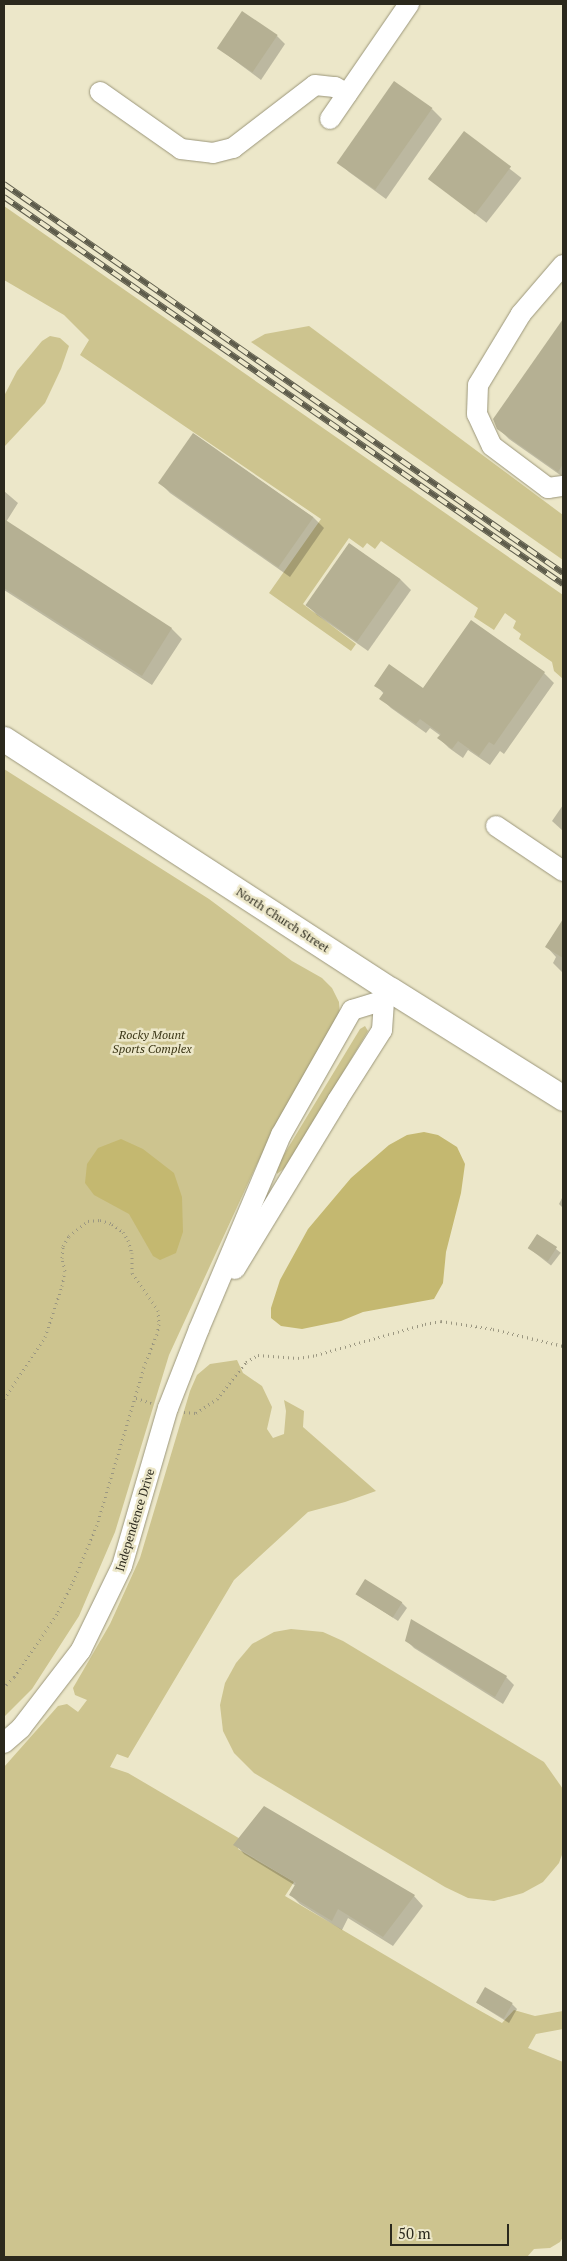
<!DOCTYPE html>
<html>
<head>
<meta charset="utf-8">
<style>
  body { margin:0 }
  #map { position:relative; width:567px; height:2261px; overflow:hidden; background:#ece7c9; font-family:"PT Serif",serif }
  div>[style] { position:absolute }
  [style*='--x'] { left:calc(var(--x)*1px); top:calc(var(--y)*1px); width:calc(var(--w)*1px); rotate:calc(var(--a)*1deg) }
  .green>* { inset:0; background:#cdc48f }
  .water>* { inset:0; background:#c4b870 }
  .shadow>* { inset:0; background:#0003; transform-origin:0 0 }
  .building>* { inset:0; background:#b5b093; transform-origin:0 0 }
  .path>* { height:3px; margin-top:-1.5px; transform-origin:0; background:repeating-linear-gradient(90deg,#9b9781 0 1px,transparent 0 5px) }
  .roads { filter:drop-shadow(0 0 1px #9b967a) drop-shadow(0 0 1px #9b967a) }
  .minor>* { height:20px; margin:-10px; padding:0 10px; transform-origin:10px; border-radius:10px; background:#fff }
  .major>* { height:25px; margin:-12.5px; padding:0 12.5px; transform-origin:12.5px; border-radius:12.5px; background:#fff }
  .rail>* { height:5.5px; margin-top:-2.75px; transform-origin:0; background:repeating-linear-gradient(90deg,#ece7c9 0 11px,#5e5c4b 0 22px); box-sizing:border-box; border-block:1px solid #5e5c4b }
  span { translate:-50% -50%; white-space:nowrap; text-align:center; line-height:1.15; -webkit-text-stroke:5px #ece7c9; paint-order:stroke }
  .street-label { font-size:12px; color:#2b291d }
  .park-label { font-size:12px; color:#3c3717; font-style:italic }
  .frame { position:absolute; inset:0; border:5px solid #2b291d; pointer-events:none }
  .scale { position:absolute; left:390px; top:2224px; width:119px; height:22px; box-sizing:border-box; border:2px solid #2b291d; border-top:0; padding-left:6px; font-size:15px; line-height:18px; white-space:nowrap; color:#2b291d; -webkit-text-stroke:4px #ece7c9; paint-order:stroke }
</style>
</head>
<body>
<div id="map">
  <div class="green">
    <div style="clip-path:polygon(4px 206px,563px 595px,563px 679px,554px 671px,552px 662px,519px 639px,521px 634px,513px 628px,516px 621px,505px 613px,494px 630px,474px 617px,478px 608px,381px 541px,375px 549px,367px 543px,363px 548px,349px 538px,303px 604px,356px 644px,351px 651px,269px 593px,321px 519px,80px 355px,89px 340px,64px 315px,4px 280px)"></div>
    <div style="clip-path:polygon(309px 326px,563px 515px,563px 560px,251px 342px,265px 334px)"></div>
    <div style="clip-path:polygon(50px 336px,60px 338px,69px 346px,61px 369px,45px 403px,4px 447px,4px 396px,17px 371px,42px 341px)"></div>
    <div style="clip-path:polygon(4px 769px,209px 899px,292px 961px,322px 978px,332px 988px,339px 1002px,340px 1017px,289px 1102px,256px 1166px,169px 1355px,115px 1532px,79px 1616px,32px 1689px,4px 1717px)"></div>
    <div style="clip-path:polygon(365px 1026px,368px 1031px,286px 1167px,277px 1174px,277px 1166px,360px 1029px)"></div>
    <div style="clip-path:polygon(237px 1360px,243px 1373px,262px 1386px,272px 1407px,267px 1429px,273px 1438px,284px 1434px,286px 1411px,284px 1400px,304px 1411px,303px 1427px,376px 1491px,345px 1502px,308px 1512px,234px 1580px,128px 1758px,117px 1754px,110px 1767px,128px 1773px,242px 1840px,238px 1849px,294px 1882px,285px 1896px,468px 2004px,502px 2023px,514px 2010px,535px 2016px,563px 2011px,563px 2029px,536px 2034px,528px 2048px,563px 2062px,563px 2237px,560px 2242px,550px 2248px,534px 2249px,527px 2257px,4px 2257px,4px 1767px,58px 1706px,67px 1704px,78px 1712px,87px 1700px,75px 1695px,73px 1688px,110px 1624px,140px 1558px,190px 1391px,197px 1375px,210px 1364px)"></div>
    <div style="clip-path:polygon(291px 1629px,323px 1632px,343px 1641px,544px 1762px,563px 1789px,563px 1852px,559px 1863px,543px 1882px,523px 1893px,494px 1901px,468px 1898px,445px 1887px,254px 1773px,234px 1753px,223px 1731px,220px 1705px,225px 1683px,236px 1663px,252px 1644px,274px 1632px)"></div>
  </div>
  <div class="water">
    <div style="clip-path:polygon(424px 1132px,438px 1135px,457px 1147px,465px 1164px,461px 1193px,446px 1252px,443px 1283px,434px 1299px,363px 1312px,341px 1321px,302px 1329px,281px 1326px,271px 1318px,271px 1308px,280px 1280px,308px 1229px,351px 1178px,389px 1145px,407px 1135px)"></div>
    <div style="clip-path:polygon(121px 1139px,143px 1149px,174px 1173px,182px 1197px,183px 1232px,176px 1253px,160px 1260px,153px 1256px,129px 1214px,94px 1195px,85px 1183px,87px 1164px,98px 1148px)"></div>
  </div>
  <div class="shadow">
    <div style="clip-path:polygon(277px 36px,285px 44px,261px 80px,218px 48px)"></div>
    <div style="clip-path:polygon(432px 109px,442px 119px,386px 199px,349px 172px,339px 162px)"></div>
    <div style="left:464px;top:133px;width:73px;height:57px;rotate:38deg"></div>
    <div style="clip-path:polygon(563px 321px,563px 477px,509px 439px,498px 428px,494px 420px)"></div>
    <div style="clip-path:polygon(194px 434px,314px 518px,324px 528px,290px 577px,170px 493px,160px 483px)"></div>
    <div style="clip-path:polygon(4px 491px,18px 503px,6px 522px,172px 629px,182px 639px,152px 685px,4px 590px)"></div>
    <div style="clip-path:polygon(349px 544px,401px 580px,411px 590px,368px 651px,317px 615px,307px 605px)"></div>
    <div style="clip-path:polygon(544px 673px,554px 683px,504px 754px,500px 751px,490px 765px,468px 750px,463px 758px,449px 748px,439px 738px,441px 736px,430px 728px,426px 733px,391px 708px,381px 698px,384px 694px,376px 685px,423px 690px)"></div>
    <div style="clip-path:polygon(563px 805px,563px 831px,552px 821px)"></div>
    <div style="clip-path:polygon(563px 921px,563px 973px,553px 963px,556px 957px,546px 946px)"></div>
    <div style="clip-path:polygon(563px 1196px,563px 1208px,559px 1204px)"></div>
    <div style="left:538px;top:1235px;width:29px;height:16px;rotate:38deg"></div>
    <div style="clip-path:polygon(357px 1594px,402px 1603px,407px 1608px,398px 1621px)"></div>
    <div style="clip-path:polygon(412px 1621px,506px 1677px,514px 1685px,503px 1704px,414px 1648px,406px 1640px)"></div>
    <div style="clip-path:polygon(235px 1844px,414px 1896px,423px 1906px,393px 1946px,348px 1918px,342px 1930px,300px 1904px,290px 1894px,296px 1886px,244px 1854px)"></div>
    <div style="clip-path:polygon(477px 2003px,512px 2004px,517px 2009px,509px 2023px)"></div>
  </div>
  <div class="building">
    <div style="left:242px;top:11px;width:43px;height:45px;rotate:34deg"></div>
    <div style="left:394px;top:81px;width:47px;height:100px;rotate:35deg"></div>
    <div style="left:464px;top:131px;width:59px;height:60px;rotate:37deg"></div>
    <div style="clip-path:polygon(563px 319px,563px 464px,558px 472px,497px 429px,493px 419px)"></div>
    <div style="left:193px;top:433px;width:147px;height:61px;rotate:35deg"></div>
    <div style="clip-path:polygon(4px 519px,172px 628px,142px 676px,4px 588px)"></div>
    <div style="left:349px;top:543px;width:63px;height:76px;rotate:35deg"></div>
    <div style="clip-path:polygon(471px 620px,545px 672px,494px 745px,489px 742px,479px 756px,458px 741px,452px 749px,437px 738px,441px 734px,420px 719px,416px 724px,379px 699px,384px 692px,374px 686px,389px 664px,423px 688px)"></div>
    <div style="clip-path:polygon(563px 919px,563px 958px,545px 947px)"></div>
    <div style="left:537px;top:1234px;width:24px;height:17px;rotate:33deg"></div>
    <div style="left:365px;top:1579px;width:44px;height:18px;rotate:32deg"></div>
    <div style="clip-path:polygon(411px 1619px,507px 1676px,495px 1697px,405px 1641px)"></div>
    <div style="clip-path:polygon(264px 1806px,415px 1895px,383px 1937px,338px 1909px,332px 1921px,289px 1895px,296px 1883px,233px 1845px)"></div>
    <div style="left:485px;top:1987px;width:32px;height:18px;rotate:30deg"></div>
  </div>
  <div class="path">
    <div style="--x:136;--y:1398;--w:16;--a:18"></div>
    <div style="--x:4;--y:1399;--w:74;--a:-56.5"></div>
    <div style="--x:45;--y:1337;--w:54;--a:-71.6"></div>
    <div style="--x:62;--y:1286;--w:15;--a:-79"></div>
    <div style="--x:65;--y:1271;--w:13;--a:-103"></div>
    <div style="--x:62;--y:1258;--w:12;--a:-85"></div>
    <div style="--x:63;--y:1246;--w:12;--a:-59"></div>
    <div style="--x:69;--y:1236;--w:24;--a:-38"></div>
    <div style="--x:88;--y:1221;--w:12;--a:-5"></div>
    <div style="--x:100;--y:1220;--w:13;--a:18"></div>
    <div style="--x:112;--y:1224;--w:14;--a:36"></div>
    <div style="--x:123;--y:1232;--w:9;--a:58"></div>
    <div style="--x:128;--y:1240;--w:14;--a:73"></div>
    <div style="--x:132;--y:1253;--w:20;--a:90"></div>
    <div style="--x:132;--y:1273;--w:45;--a:54.9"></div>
    <div style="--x:158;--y:1310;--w:14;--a:86"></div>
    <div style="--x:159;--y:1324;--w:10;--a:101"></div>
    <div style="--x:157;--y:1334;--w:35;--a:112"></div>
    <div style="--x:144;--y:1367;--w:165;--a:106.6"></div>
    <div style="--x:97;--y:1525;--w:64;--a:113"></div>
    <div style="--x:72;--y:1584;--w:34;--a:117"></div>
    <div style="--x:57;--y:1614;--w:76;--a:124.3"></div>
    <div style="--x:14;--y:1677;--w:14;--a:135"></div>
    <div style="--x:184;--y:1412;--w:12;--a:5"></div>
    <div style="--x:196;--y:1413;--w:25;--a:-34"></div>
    <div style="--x:217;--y:1399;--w:47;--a:-51.9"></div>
    <div style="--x:246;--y:1362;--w:14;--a:-30"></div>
    <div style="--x:258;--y:1355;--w:40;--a:4.3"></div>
    <div style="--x:298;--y:1358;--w:18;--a:-9"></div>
    <div style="--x:316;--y:1355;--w:113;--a:-15.9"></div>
    <div style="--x:425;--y:1324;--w:16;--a:-11"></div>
    <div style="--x:441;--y:1321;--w:53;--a:8.7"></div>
    <div style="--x:493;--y:1329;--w:72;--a:13.7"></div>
  </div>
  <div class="roads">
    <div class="minor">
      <div style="--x:100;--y:92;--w:99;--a:35.1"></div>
      <div style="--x:181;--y:149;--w:32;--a:7"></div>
      <div style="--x:213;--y:153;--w:21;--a:-14"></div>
      <div style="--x:233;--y:148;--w:103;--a:-37.5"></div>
      <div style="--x:315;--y:85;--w:20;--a:6"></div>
      <div style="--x:335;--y:87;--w:14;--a:30"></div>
      <div style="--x:330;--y:119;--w:140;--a:-55.5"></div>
      <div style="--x:563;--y:265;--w:65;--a:130.6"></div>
      <div style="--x:521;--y:314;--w:83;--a:121.2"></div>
      <div style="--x:478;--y:385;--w:29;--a:92"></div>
      <div style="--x:477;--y:414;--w:35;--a:65"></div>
      <div style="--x:492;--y:446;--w:70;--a:36.9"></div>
      <div style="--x:548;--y:488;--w:15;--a:-8"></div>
      <div style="--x:496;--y:826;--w:81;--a:33.9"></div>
      <div style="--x:235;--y:1269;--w:197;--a:-58.7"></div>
      <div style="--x:337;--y:1101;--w:84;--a:-57.6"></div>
      <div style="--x:382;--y:1030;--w:30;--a:-86"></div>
      <div style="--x:384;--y:1000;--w:12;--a:-55"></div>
      <div style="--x:4;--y:1743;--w:23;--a:-41"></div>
      <div style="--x:21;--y:1728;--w:98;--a:-52.4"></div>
      <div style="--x:81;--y:1650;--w:93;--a:-64"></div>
      <div style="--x:122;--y:1566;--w:165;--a:-73.8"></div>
      <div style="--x:168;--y:1408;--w:85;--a:-68.6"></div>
      <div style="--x:199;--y:1329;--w:211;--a:-67.1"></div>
      <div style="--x:281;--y:1135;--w:144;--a:-60.4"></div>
      <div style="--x:352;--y:1010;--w:34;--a:-17"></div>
    </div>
    <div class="major">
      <div style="--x:4;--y:739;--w:461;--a:33"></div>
      <div style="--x:391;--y:990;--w:203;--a:32.1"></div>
    </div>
  </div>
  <div class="rail">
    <div style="--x:4;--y:184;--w:681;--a:34.83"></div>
    <div style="--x:4;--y:197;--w:680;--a:34.7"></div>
  </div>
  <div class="street-label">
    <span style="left:283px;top:920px;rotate:33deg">North Church Street</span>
    <span style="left:135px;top:1520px;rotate:-73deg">Independence Drive</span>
  </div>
  <div class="park-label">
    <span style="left:152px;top:1042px">Rocky Mount<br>Sports Complex</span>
  </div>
  <div class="frame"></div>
  <div class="scale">50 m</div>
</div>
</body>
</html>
